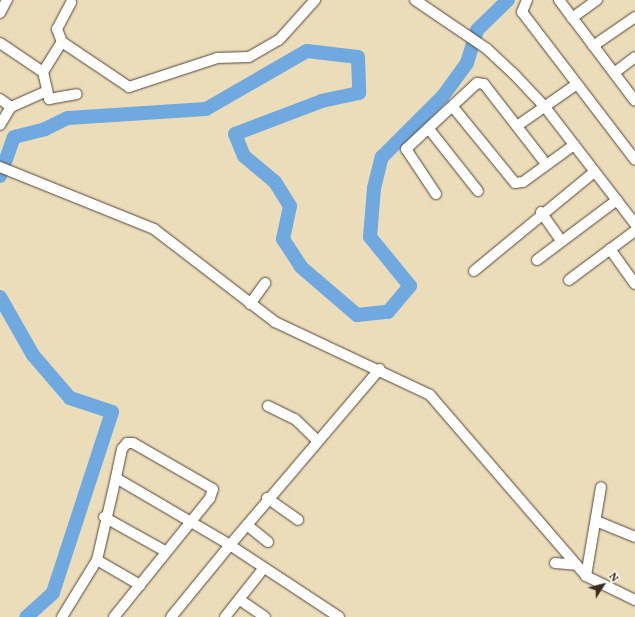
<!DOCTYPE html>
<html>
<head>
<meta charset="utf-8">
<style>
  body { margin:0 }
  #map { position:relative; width:635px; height:617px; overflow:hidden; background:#ebddba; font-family:Vollkorn,serif }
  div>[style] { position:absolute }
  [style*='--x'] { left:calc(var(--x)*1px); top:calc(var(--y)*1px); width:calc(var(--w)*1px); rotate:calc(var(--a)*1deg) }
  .river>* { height:14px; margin:-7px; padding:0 7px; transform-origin:7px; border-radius:7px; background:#6fa9df }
  .roads { filter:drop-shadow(0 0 1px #554535) drop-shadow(0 0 1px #554535) }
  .minor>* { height:10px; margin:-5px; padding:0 5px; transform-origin:5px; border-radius:5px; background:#fff }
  span { translate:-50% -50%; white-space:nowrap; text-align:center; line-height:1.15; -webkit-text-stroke:3px #fbf7ec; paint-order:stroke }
  .north { position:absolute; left:583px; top:565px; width:40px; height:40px; -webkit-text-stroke:3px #fbf7ec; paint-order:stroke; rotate:54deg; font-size:11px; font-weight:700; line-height:16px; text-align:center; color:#3b2a1e }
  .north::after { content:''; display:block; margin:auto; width:14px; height:18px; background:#3b2a1e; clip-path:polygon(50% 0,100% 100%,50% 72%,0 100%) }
</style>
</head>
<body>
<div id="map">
  <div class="river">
    <div style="--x:0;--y:176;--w:41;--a:-70.3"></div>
    <div style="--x:14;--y:137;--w:32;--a:-14"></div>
    <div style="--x:45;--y:129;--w:25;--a:-26"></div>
    <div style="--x:68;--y:118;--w:138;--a:-3.7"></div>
    <div style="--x:206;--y:109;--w:116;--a:-29.9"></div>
    <div style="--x:307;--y:51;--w:51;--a:6.7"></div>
    <div style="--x:358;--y:57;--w:36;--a:88"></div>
    <div style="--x:359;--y:93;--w:38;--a:168"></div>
    <div style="--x:322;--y:101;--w:93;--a:159.2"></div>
    <div style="--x:235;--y:134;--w:24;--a:68"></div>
    <div style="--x:244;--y:156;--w:40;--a:40"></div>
    <div style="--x:275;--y:182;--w:28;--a:58"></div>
    <div style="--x:290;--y:206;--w:34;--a:102"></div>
    <div style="--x:283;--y:239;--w:33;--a:57"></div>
    <div style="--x:301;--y:267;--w:74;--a:40.6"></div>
    <div style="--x:357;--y:315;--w:31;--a:-6"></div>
    <div style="--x:388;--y:312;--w:34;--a:-50"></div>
    <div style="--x:410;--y:286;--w:63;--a:-129.2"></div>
    <div style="--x:370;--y:237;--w:49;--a:-85.3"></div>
    <div style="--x:374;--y:188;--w:32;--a:-76"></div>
    <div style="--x:382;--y:157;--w:86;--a:-45"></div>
    <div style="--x:443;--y:96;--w:41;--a:-54"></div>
    <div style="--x:467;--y:63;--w:34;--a:-73"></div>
    <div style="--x:477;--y:30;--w:43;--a:-44.1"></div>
    <div style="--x:0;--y:297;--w:67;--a:60.4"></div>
    <div style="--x:33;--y:355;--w:57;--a:49.3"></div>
    <div style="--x:70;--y:398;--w:44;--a:18.4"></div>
    <div style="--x:112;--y:412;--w:190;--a:108.1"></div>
    <div style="--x:53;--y:593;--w:36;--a:138"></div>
  </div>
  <div class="roads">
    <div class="minor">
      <div style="--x:415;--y:0;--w:87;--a:34.2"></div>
      <div style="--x:487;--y:49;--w:35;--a:43"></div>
      <div style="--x:513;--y:73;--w:47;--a:46.7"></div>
      <div style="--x:545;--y:107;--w:148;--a:52.4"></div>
      <div style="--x:527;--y:0;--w:13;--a:113"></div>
      <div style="--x:522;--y:12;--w:186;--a:52.6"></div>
      <div style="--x:559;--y:0;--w:126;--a:53"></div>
      <div style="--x:0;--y:13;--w:15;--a:-62"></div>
      <div style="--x:572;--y:18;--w:31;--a:-36"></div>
      <div style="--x:62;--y:42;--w:14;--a:-111"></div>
      <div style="--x:57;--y:29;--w:30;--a:-62"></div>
      <div style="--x:0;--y:43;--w:52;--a:34"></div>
      <div style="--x:43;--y:72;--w:28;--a:77"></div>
      <div style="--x:49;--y:99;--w:28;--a:-10"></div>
      <div style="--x:593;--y:46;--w:51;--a:-34.6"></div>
      <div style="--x:43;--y:72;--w:36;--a:-58"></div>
      <div style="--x:62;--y:42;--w:81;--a:33.9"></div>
      <div style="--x:129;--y:87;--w:93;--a:-18.2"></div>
      <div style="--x:217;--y:58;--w:32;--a:-2"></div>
      <div style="--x:249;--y:57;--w:34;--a:-30"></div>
      <div style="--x:279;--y:40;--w:54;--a:-48"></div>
      <div style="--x:614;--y:73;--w:26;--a:-37"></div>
      <div style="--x:0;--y:99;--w:14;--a:36"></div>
      <div style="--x:453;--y:107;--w:98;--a:50.8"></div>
      <div style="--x:515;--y:183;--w:8;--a:-7"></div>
      <div style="--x:523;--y:182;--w:63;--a:-36"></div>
      <div style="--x:0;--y:125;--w:21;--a:-59"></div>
      <div style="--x:11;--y:107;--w:37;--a:-24"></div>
      <div style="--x:517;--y:126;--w:73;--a:-35"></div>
      <div style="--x:429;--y:129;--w:79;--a:51.7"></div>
      <div style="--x:0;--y:167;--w:166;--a:21.9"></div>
      <div style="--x:154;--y:229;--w:153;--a:37.5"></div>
      <div style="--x:275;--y:322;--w:171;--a:25.2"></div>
      <div style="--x:430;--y:395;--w:239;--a:49.2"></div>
      <div style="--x:586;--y:576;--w:55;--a:26.1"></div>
      <div style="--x:436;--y:194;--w:54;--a:-123.7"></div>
      <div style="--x:406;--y:149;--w:97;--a:-42.9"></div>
      <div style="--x:477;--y:83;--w:7;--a:8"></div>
      <div style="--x:484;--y:84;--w:101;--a:52.2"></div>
      <div style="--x:541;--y:212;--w:35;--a:55"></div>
      <div style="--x:610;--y:249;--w:43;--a:54.5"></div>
      <div style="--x:537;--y:260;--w:100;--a:-36.9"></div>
      <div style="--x:474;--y:271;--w:156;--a:-39.5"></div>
      <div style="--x:569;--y:280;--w:82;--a:-36.6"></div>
      <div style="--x:250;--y:304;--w:26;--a:-54"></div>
      <div style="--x:268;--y:406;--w:30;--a:26"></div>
      <div style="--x:295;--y:419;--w:30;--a:44"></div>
      <div style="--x:267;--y:498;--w:38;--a:35"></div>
      <div style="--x:104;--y:517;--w:70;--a:29.1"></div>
      <div style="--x:596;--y:521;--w:42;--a:22.3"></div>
      <div style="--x:247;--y:525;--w:27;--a:39"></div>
      <div style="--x:97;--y:560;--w:50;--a:30.2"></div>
      <div style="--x:555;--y:563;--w:21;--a:5"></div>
      <div style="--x:586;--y:576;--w:90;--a:-80.4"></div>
      <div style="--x:240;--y:600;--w:30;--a:34"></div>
      <div style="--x:62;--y:617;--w:67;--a:-58.4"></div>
      <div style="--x:97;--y:560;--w:84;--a:-77"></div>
      <div style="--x:116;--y:478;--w:132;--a:30.4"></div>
      <div style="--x:230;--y:545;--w:93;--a:129.3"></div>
      <div style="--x:114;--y:617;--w:153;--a:-51.1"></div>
      <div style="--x:210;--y:498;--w:9;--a:-72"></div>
      <div style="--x:213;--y:489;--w:92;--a:-150.1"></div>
      <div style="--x:133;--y:443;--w:6;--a:180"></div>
      <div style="--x:127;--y:443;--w:8;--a:130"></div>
      <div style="--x:122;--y:449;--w:30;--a:102"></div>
      <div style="--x:225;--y:617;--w:61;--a:-51.6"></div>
      <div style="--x:339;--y:617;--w:131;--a:-146.6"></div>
      <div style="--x:230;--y:545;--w:231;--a:-49.6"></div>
    </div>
  </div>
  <div class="north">N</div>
</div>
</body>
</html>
